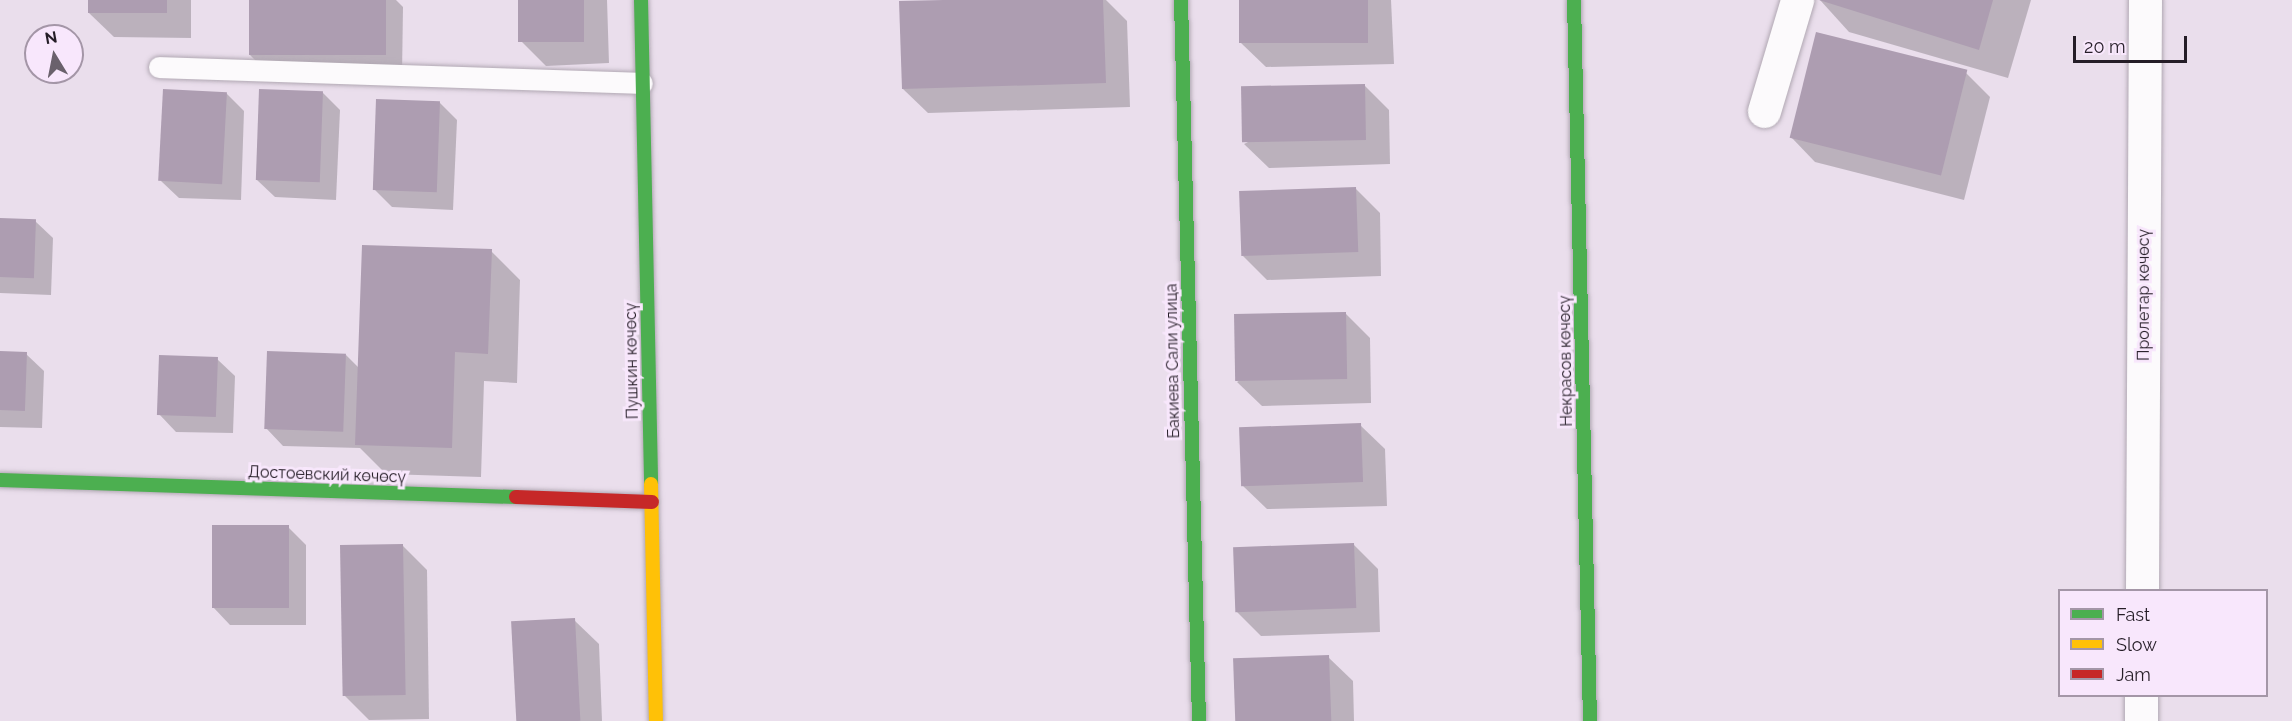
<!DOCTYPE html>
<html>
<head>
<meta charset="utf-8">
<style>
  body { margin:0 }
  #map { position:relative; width:2292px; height:721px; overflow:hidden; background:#eadeec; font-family:Raleway,sans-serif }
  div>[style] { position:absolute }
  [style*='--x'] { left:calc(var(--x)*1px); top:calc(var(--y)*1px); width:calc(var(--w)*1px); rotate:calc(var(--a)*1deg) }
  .shadow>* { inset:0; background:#0003 }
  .building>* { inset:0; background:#ad9db1; transform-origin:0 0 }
  .roads { filter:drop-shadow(0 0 2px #b1a8b3) drop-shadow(0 0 2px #b1a8b3) }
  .lane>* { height:21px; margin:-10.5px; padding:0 10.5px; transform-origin:10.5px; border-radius:10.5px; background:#fcfafc }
  .street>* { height:33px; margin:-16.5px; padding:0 16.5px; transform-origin:16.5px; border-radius:16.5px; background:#fcfafc }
  .fast>* { height:14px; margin:-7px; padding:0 7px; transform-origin:7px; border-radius:7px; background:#4caf50 }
  .slow>* { height:14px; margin:-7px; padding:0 7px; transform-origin:7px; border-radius:7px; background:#ffc107 }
  .jam>* { height:14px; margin:-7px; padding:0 7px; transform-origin:7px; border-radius:7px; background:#c62828 }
  span { translate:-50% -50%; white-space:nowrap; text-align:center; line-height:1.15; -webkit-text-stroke:6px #f8e7fc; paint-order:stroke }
  .street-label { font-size:16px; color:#251d27 }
  .legend { position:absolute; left:2058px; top:589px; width:210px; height:108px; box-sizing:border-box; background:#f8e7fc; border:2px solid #a496a7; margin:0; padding:8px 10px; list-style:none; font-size:18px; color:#251d27 }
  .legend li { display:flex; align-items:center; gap:12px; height:30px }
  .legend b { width:30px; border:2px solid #a496a7 }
  .north { position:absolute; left:24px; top:24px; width:60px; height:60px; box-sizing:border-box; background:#f8e7fc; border:2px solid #a496a7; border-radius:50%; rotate:350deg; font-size:16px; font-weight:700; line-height:24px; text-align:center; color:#251d27 }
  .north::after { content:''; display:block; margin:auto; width:21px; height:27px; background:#6a616c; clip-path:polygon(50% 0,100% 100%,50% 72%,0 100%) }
  .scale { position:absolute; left:2073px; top:36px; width:114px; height:27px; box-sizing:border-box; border:3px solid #251d27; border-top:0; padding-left:8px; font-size:18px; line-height:21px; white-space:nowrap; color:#251d27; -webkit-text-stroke:4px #f8e7fc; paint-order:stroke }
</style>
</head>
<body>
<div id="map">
  <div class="shadow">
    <div style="clip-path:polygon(89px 0,191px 0,191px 38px,114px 37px,89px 13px)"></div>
    <div style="clip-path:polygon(251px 0,396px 0,403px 7px,402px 75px,267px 72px,250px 55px)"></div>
    <div style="clip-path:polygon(520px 0,607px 0,609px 63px,546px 66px,521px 41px)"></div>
    <div style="clip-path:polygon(991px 0,1106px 0,1127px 21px,1130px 107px,928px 113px,903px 89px)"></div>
    <div style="clip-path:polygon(1240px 0,1391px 0,1394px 64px,1266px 67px,1241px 43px)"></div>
    <div style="clip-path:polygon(1820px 0,2031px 0,2008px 78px,1849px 32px)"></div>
    <div style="clip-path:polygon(1966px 73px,1990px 97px,1964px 200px,1815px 162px,1791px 137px)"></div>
    <div style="clip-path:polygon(1364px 85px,1389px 110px,1390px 164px,1269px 168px,1244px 144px)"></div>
    <div style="clip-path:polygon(322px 92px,340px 110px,336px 200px,275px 197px,257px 180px)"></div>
    <div style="clip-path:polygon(226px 93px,244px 111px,241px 200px,179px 198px,161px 181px)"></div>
    <div style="clip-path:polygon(439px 102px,457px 120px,453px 210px,392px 207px,375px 190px)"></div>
    <div style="clip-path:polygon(1355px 188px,1380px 213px,1381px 276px,1267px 280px,1243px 256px)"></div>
    <div style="clip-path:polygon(0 219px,35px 221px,53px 238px,51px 295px,0 293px)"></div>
    <div style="clip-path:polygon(491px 251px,520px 280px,517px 383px,484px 381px,481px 477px,386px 474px,360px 448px,283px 446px,266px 428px,346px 355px,359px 368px)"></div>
    <div style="clip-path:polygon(1345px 313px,1370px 338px,1371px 403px,1262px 406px,1237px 382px)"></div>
    <div style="clip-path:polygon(0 353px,26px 354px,44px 371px,42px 428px,0 427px)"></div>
    <div style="clip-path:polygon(217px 359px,235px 376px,233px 433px,176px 432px,159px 414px)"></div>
    <div style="clip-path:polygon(1360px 425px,1385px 449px,1387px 506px,1267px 509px,1242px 485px)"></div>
    <div style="clip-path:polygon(288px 527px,306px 545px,306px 625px,230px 625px,213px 607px)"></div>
    <div style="clip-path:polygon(402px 545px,427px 570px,429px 719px,369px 720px,344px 695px)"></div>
    <div style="clip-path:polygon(1354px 545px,1378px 569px,1380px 632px,1261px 636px,1236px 611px)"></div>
    <div style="clip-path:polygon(574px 620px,599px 644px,602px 721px,518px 721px)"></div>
    <div style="clip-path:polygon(1328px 657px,1353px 681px,1354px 721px,1237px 721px)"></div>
  </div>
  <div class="building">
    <div style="left:88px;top:0;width:79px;height:13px"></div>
    <div style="left:249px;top:0;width:137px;height:55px"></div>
    <div style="left:518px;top:0;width:66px;height:42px"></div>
    <div style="clip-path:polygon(943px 0,1103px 0,1106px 83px,902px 89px,899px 1px)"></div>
    <div style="left:1239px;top:0;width:129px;height:43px"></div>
    <div style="clip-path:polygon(1819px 0,1993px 0,1979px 50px)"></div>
    <div style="left:1816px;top:32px;width:156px;height:109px;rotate:14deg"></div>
    <div style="left:1365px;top:84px;width:56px;height:124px;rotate:89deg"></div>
    <div style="left:163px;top:89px;width:64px;height:92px;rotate:3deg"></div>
    <div style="left:259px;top:89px;width:64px;height:91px;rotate:2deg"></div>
    <div style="left:376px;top:99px;width:64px;height:91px;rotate:2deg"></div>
    <div style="left:1356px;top:187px;width:65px;height:117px;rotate:88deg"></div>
    <div style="left:0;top:218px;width:36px;height:59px;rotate:2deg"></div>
    <div style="clip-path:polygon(362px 245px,492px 249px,488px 354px,455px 352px,452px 448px,355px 445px)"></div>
    <div style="left:1346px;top:312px;width:67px;height:112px;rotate:89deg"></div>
    <div style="left:0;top:351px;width:27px;height:59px;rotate:2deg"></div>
    <div style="left:267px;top:351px;width:79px;height:78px;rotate:2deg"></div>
    <div style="left:159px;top:355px;width:59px;height:60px;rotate:2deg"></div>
    <div style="left:1361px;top:423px;width:59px;height:122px;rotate:88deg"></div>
    <div style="left:212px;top:525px;width:77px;height:83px"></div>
    <div style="left:1354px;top:543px;width:65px;height:121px;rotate:88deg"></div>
    <div style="left:403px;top:544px;width:151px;height:63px;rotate:89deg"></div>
    <div style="left:575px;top:618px;width:103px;height:64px;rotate:87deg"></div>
    <div style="left:1329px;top:655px;width:66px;height:96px;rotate:88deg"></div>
  </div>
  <div class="roads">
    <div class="lane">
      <div style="--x:159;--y:67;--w:483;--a:1.9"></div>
    </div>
    <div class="street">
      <div style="--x:1764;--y:111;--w:116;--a:-73.4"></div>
      <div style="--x:2142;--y:590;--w:590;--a:-89.71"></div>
      <div style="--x:2141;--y:721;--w:25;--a:-90"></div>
    </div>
    <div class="fast">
      <div style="--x:641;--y:0;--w:484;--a:88.8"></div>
      <div style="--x:1181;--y:0;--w:721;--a:88.57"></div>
      <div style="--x:1574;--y:0;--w:721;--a:88.73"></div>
      <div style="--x:0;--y:480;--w:516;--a:1.89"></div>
    </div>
    <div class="slow">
      <div style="--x:651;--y:484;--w:237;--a:88.8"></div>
    </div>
    <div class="jam">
      <div style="--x:516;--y:497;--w:136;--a:2.1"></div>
    </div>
  </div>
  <div class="street-label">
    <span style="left:2144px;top:295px;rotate:-90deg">Пролетар көчөсү</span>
    <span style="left:632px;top:361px;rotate:-91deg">Пушкин көчөсү</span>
    <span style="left:1173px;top:361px;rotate:-91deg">Бакиева Сали улица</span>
    <span style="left:1566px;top:361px;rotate:-91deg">Некрасов көчөсү</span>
    <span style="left:327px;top:475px;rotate:2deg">Достоевский көчөсү</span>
  </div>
  <ul class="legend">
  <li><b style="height:8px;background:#4caf50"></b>Fast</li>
  <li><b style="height:8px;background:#ffc107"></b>Slow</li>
  <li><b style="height:8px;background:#c62828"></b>Jam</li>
  </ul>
  <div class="north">N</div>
  <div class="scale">20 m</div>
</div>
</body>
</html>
